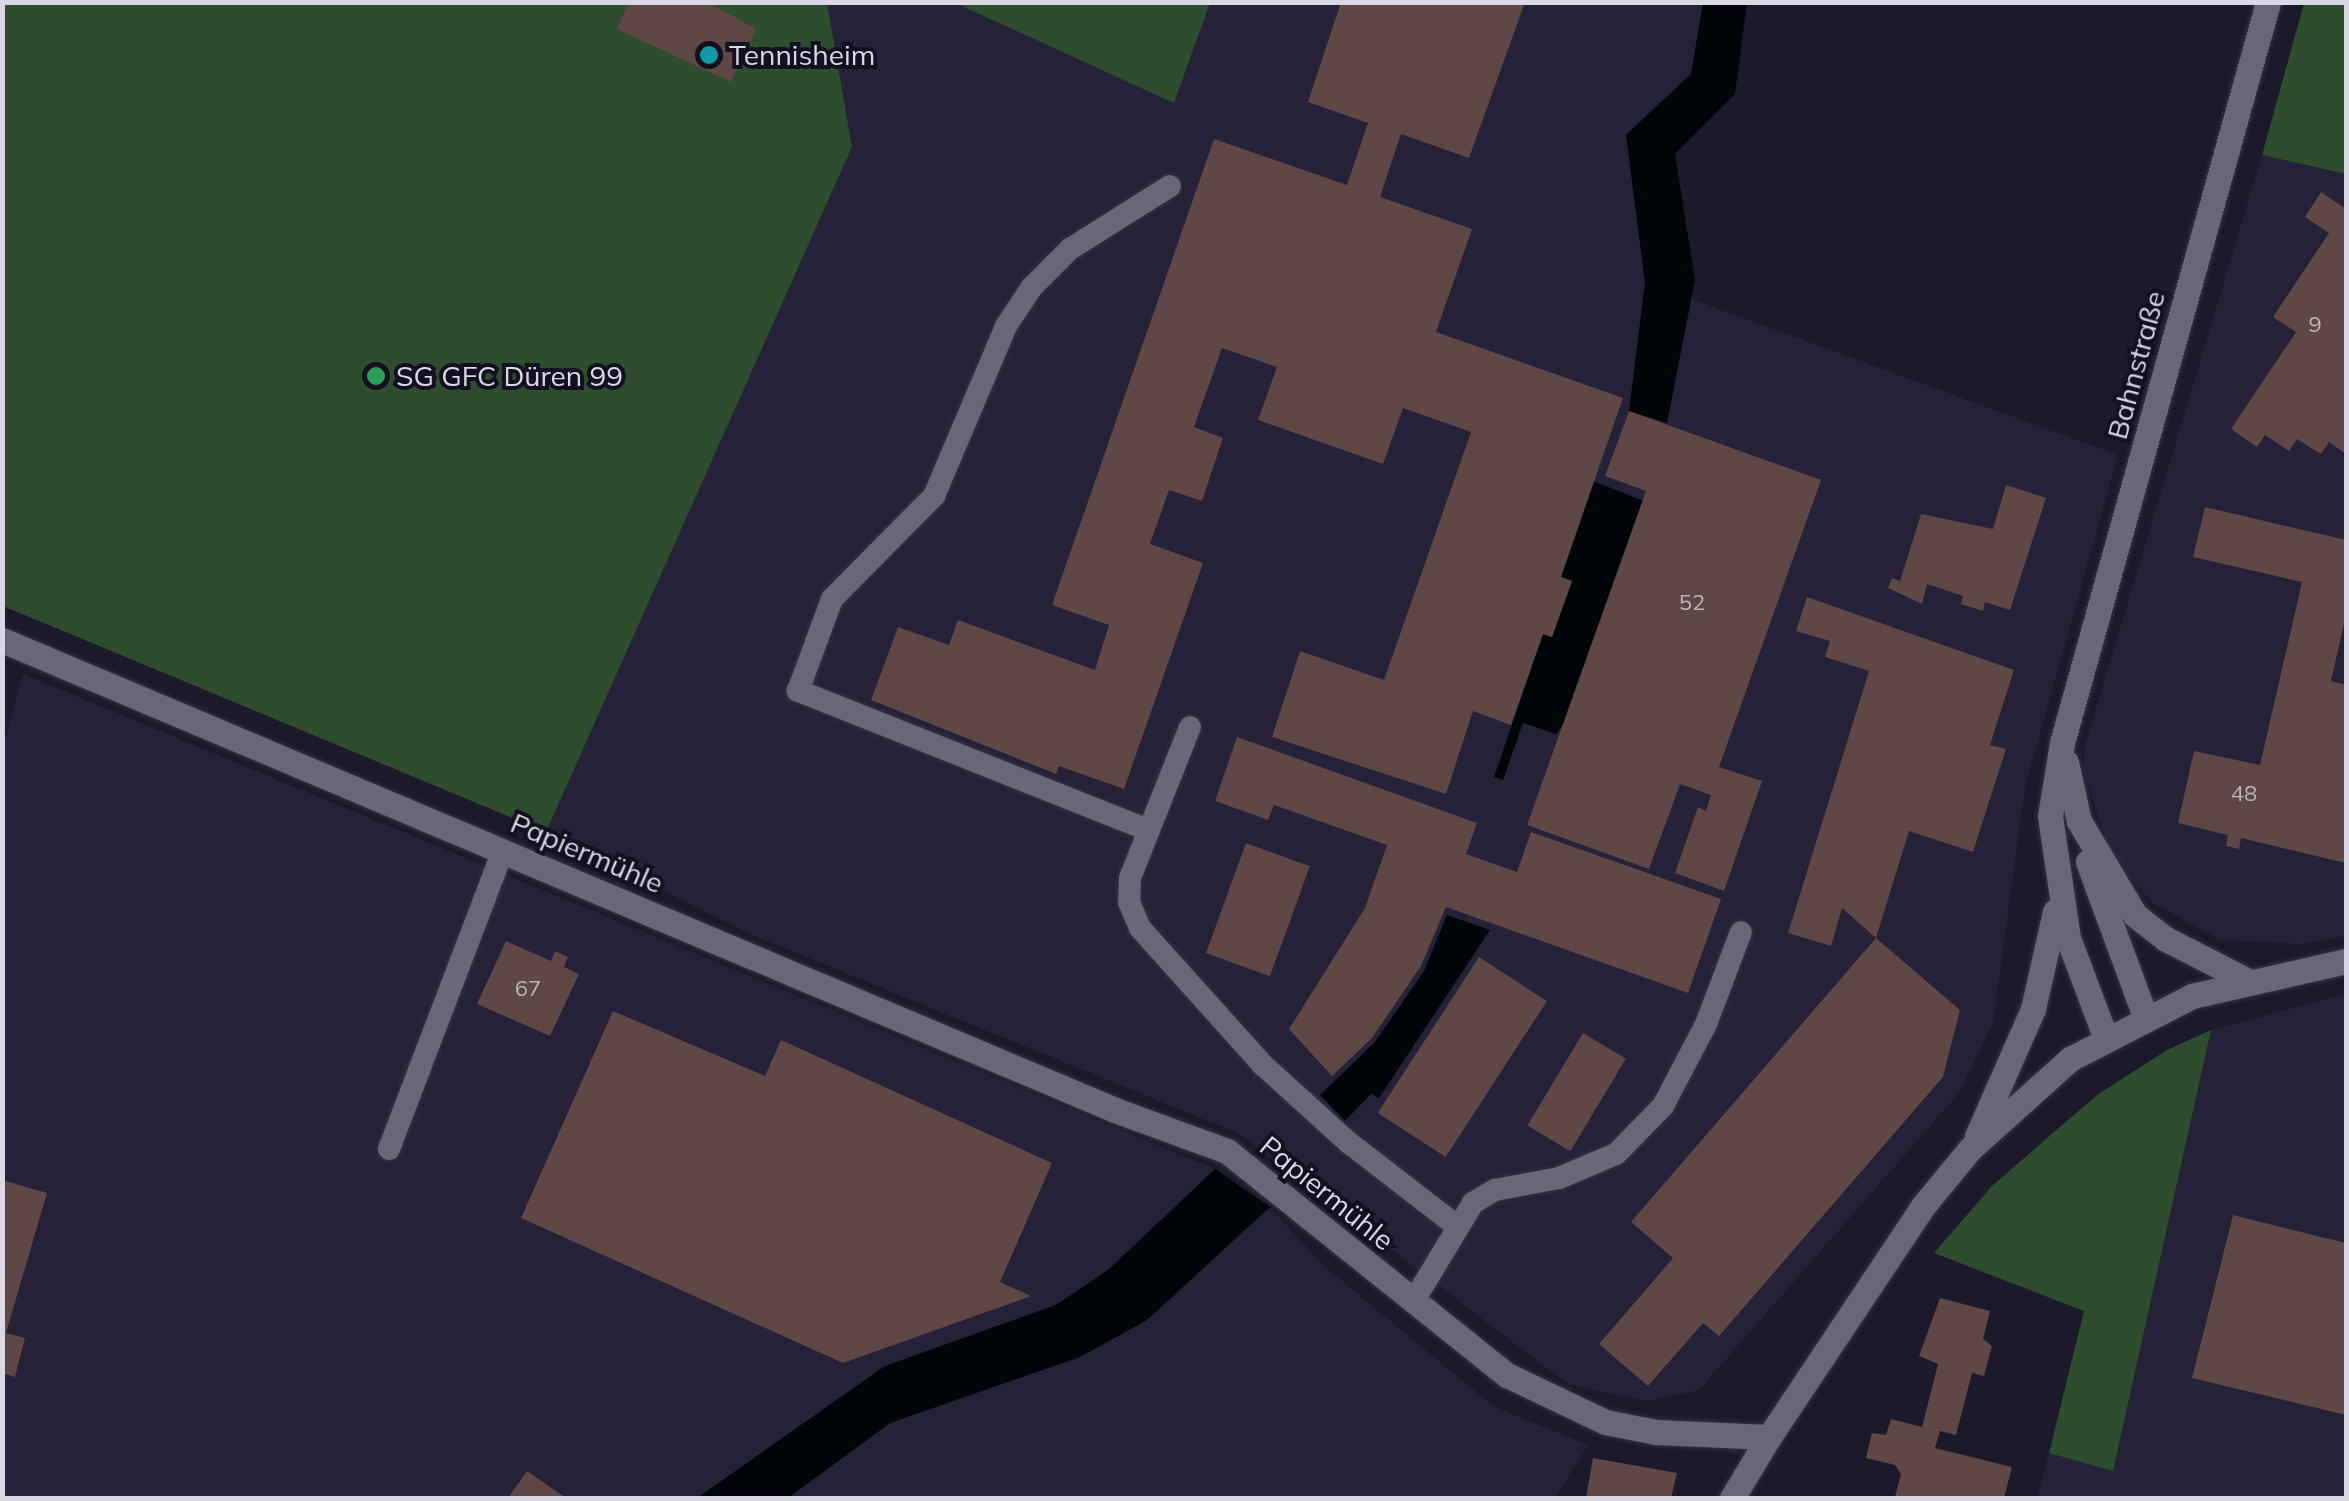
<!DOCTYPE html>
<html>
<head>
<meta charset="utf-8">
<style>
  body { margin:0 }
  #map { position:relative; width:2349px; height:1501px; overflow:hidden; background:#1c192a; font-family:Mulish,sans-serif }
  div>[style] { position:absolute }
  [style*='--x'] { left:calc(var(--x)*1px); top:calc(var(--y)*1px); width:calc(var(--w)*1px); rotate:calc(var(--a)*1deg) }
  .built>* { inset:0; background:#252138 }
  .green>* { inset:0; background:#2d4d2e }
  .water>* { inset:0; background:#000608 }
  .building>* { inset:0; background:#5e4745; transform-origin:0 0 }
  .roads { filter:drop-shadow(0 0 2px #353340) drop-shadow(0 0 2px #353340) }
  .service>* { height:22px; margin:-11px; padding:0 11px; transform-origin:11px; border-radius:11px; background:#69667a }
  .minor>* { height:25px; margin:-12.5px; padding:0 12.5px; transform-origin:12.5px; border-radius:12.5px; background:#69667a }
  .dots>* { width:28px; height:28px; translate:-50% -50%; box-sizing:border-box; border:5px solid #131020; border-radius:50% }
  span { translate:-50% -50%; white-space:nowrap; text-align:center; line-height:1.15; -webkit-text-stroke:8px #131020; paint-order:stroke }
  .number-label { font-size:22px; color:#bbb4bc }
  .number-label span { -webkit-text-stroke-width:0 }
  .poi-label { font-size:28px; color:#dad8e4 }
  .left { translate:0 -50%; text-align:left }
  .street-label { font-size:28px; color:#dad8e4 }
  .frame { position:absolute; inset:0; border:5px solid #dad8e4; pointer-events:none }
</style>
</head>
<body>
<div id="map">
  <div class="built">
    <div style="clip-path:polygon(827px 3px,954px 3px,1174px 102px,1210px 3px,1703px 3px,1691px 74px,1626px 135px,1645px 282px,2118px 455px,2025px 787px,1993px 1024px,1959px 1093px,1699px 1390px,1647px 1401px,1569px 1385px,1240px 1134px,745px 932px,546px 832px,852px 147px)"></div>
    <div style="clip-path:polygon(2262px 155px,2346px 174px,2346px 936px,2302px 944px,2220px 940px,2153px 903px,2111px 857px,2085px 775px,2084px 749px)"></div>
    <div style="clip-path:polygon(23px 674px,1215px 1169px,1108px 1270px,1056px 1305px,885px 1366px,697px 1498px,3px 1498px,2px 749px)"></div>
    <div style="clip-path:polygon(2346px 994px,2346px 1498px,2037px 1498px,2049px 1453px,2113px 1471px,2211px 1030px)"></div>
    <div style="clip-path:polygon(1270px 1207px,1322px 1264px,1493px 1406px,1588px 1445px,1555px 1498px,788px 1498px,890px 1423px,1080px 1357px,1147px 1320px)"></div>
  </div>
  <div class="green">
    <div style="clip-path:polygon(2px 3px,827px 3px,852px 147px,546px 832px,3px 606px)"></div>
    <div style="clip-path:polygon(955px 3px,1210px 3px,1174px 103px)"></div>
    <div style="clip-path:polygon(2304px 3px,2346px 3px,2346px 174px,2262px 155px)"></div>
    <div style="clip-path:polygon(2211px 1030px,2113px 1471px,2049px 1453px,2084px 1311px,1934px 1253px,1992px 1186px,2097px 1095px,2167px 1050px)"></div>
  </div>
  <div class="water">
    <div style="clip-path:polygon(1703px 3px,1747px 3px,1735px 94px,1675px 154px,1695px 280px,1667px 423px,1629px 411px,1645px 282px,1626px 135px,1691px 74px)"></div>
    <div style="clip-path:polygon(1593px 481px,1644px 501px,1568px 718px,1556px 734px,1523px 723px,1503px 780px,1494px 777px,1543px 634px,1552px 637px,1572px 581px,1561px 577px)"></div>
    <div style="clip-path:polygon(1447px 915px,1490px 930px,1379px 1098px,1371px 1094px,1345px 1121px,1320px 1095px,1375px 1042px,1424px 971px)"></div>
    <div style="clip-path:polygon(1215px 1169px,1270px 1207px,1147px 1320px,1080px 1357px,890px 1423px,788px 1498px,697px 1498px,885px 1366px,1056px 1305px,1108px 1270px)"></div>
  </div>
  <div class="building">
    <div style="clip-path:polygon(629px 2px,708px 2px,756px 29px,731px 82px,617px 29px)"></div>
    <div style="clip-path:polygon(1341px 2px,1525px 2px,1469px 158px,1401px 134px,1380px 197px,1472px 229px,1436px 332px,1623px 398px,1561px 577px,1572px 581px,1552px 637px,1543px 634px,1511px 725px,1473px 711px,1446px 794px,1272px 737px,1300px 651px,1384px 680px,1471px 432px,1403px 408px,1383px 464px,1258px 420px,1277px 367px,1222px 348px,1194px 427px,1223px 438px,1202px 501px,1169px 490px,1150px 544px,1203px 563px,1124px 789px,1059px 766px,1056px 774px,871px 700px,898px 627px,949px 645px,958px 620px,1095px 670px,1109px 625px,1052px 605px,1214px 139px,1347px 185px,1368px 123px,1308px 102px)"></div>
    <div style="clip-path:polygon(2321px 192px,2346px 209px,2346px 454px,2329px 442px,2321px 454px,2297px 439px,2289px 451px,2265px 435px,2257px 447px,2231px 429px,2296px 332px,2273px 317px,2329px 233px,2305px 217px)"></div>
    <div style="clip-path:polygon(1629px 411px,1821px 480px,1719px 767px,1762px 781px,1724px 891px,1675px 873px,1698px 807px,1706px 811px,1711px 795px,1680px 784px,1649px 869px,1527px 825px,1646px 491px,1605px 476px)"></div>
    <div style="clip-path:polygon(2006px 485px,2046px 498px,2010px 610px,1985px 602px,1983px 611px,1961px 604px,1963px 596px,1927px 584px,1922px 604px,1888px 588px,1892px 578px,1900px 581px,1921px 514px,1993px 529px)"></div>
    <div style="clip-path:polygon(2205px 507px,2346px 540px,2346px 615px,2331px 681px,2346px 685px,2346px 863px,2241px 838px,2239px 849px,2226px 846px,2228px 835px,2178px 823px,2194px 751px,2260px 765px,2302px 582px,2193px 557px)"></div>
    <div style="clip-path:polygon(1807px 597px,2014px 670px,1990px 745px,2006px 749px,1973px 852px,1909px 831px,1876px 938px,1842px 908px,1831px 946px,1788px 933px,1869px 671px,1825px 657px,1830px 641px,1796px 631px)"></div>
    <div style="clip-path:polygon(1237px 737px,1477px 823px,1466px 854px,1517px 872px,1531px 832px,1721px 899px,1688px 993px,1446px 907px,1421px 966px,1372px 1038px,1332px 1076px,1289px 1029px,1365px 908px,1387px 845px,1274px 805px,1268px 820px,1215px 801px)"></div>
    <div style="left:1246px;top:843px;width:68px;height:117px;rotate:20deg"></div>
    <div style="clip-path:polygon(1876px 938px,1960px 1010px,1943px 1077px,1719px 1336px,1703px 1323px,1648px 1386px,1599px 1344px,1673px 1258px,1631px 1222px)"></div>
    <div style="clip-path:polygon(506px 941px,551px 961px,555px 951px,568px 957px,564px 967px,579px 974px,550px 1036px,477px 1004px)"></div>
    <div style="left:1479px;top:957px;width:81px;height:186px;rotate:33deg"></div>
    <div style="clip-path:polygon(613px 1011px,765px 1076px,781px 1040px,1052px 1163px,1000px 1282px,1031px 1296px,843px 1363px,521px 1218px)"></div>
    <div style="left:1583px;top:1033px;width:50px;height:108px;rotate:31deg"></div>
    <div style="clip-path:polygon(2px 1180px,47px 1193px,6px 1333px,25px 1338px,15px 1377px,2px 1373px)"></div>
    <div style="clip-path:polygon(2233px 1215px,2346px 1243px,2346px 1415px,2192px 1378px)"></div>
    <div style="clip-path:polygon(1940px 1298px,1990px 1311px,1983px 1339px,1992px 1346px,1984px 1376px,1972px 1373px,1956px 1435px,1940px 1431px,1935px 1448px,2012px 1467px,2004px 1498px,1895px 1497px,1901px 1474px,1895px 1465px,1866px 1458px,1872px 1433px,1886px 1435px,1891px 1419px,1922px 1427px,1938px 1364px,1919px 1356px)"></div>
    <div style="clip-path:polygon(1593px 1458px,1677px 1473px,1671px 1498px,1586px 1498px)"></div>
    <div style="clip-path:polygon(527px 1471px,566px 1498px,508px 1498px)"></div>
  </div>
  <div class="roads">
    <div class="service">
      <div style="--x:1190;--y:727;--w:162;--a:111.7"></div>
      <div style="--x:1130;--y:878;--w:24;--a:92"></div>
      <div style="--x:1129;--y:902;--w:28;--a:67"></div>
      <div style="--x:1140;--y:928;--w:184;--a:48.1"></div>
      <div style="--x:1263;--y:1065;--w:115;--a:42.2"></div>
      <div style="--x:1348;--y:1142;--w:139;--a:37.7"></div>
      <div style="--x:1148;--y:830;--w:377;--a:-158.3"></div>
      <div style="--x:798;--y:691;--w:98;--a:-69.7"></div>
      <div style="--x:832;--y:599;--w:145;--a:-45.3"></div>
      <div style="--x:934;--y:496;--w:185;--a:-67"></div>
      <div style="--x:1006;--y:326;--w:47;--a:-56.3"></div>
      <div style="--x:1032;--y:287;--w:54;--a:-45"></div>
      <div style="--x:1070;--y:249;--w:118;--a:-32.2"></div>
      <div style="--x:389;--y:1149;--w:319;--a:-69.1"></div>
      <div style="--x:1413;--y:1302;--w:116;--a:-58.8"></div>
      <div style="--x:1473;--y:1203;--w:26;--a:-31"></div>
      <div style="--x:1495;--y:1190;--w:65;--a:-10.6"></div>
      <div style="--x:1559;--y:1178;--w:62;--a:-22.8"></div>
      <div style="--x:1616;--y:1154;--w:67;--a:-45.6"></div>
      <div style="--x:1663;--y:1106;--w:93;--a:-62.3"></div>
      <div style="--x:1706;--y:1024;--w:98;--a:-69.2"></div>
    </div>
    <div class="minor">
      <div style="--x:2;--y:640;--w:1208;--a:22.89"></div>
      <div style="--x:1115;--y:1110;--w:119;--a:20.1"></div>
      <div style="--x:1227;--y:1151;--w:359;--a:38.7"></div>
      <div style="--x:1507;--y:1375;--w:109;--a:25.6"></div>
      <div style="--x:1605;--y:1422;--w:52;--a:11.1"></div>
      <div style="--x:1656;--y:1432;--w:113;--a:2.5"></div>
      <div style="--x:1769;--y:1437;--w:278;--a:-56.3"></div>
      <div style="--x:1923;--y:1206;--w:74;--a:-50.5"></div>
      <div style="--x:1970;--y:1149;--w:135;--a:-42"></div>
      <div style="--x:2070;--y:1059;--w:137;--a:-27.3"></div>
      <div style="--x:2192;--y:996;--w:158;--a:-12.8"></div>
      <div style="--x:2066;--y:762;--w:60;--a:77.6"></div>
      <div style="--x:2079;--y:821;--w:109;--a:59.2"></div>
      <div style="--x:2135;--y:915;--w:39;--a:38"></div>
      <div style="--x:2166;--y:939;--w:90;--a:27.1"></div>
      <div style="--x:2088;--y:862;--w:164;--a:69.7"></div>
      <div style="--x:2105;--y:1036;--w:105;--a:-110.7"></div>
      <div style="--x:2068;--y:938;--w:123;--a:-98.4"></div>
      <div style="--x:2050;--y:816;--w:74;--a:-80.7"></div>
      <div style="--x:2062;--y:743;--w:769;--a:-74.46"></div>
      <div style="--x:1977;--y:1136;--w:139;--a:-66.2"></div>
      <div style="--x:2033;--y:1009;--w:100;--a:-77.3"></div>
      <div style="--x:1732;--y:1498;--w:71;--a:-58.8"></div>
    </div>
  </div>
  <div class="dots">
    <div style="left:709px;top:55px;background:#0f9aa8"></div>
    <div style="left:376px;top:376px;background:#2e9e5b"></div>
  </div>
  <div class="number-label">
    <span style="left:2315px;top:325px">9</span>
    <span style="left:1692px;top:603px">52</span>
    <span style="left:2244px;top:794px">48</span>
    <span style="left:528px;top:989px">67</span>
  </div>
  <div class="poi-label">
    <span class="left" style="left:729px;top:55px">Tennisheim</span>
    <span class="left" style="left:396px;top:376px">SG GFC Düren 99</span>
  </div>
  <div class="street-label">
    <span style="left:2136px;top:365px;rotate:-75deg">Bahnstraße</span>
    <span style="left:587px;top:853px;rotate:23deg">Papiermühle</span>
    <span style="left:1327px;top:1193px;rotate:39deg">Papiermühle</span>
  </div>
  <div class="frame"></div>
</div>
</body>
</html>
